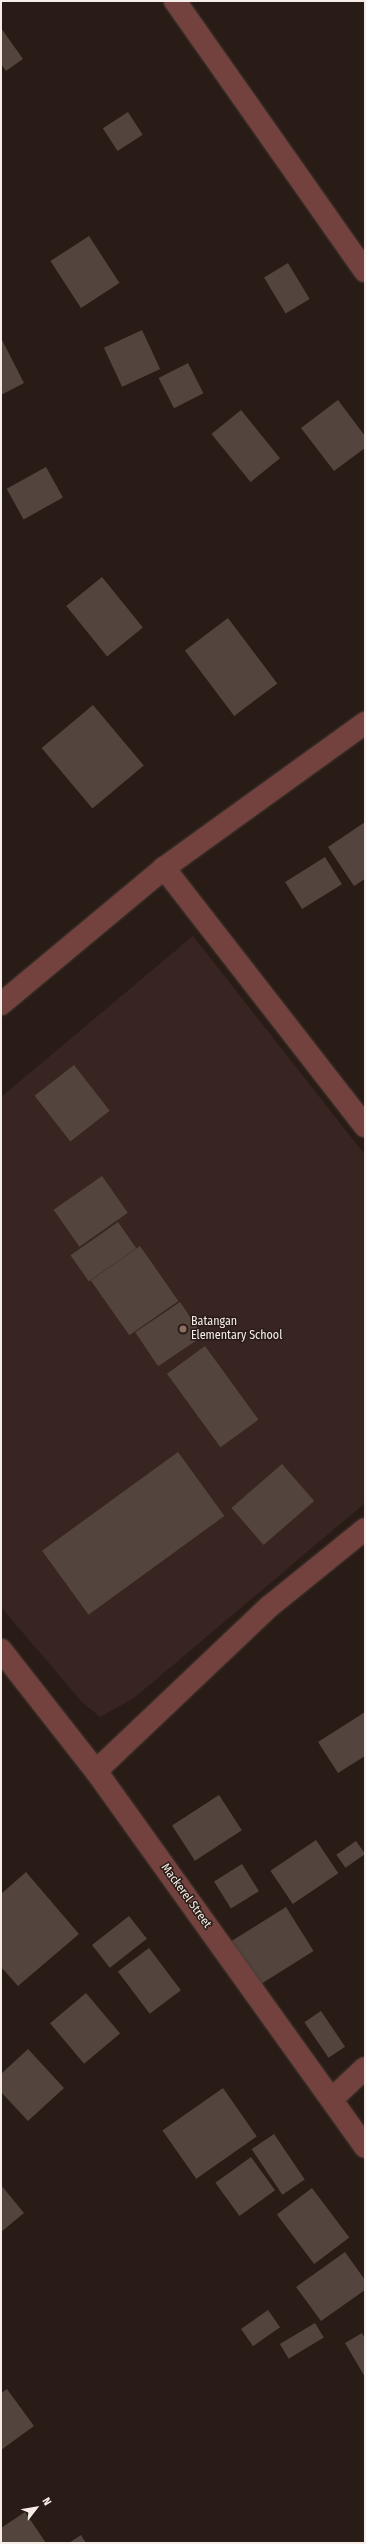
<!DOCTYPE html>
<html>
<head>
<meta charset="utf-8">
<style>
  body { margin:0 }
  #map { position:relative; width:366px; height:2544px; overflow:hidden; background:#291c16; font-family:"Fira Sans Condensed",sans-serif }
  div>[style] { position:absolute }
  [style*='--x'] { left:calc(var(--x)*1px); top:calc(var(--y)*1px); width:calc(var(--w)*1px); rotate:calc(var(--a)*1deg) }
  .education>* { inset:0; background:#382522 }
  .building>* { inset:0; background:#53443d; transform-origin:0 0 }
  .roads { filter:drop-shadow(0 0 1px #463933) drop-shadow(0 0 1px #463933) }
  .minor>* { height:22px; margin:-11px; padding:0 11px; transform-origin:11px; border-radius:11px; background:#74423e }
  .dots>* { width:11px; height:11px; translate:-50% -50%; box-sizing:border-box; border:2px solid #291c16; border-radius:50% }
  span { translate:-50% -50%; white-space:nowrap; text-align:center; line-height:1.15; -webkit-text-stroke:3px #291c16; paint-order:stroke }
  .poi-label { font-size:12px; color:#f6ede8 }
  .left { translate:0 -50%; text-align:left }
  .street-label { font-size:12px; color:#f6ede8 }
  .frame { position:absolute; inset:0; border:2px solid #f6ede8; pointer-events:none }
  .north { position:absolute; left:16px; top:2488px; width:40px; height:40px; -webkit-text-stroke:3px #291c16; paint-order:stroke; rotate:59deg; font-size:11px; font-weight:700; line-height:16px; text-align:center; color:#f6ede8 }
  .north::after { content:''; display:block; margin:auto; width:14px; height:18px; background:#f6ede8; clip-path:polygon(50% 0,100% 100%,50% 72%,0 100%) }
</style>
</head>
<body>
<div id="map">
  <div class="education">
    <div style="clip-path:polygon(193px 936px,365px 1155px,365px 1503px,134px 1698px,100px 1717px,82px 1702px,1px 1607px,1px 1097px)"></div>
  </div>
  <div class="building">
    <div style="clip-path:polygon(1px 28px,23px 59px,6px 71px,1px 64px)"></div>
    <div style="left:128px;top:112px;width:27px;height:30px;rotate:57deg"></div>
    <div style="left:89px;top:236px;width:56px;height:46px;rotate:57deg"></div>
    <div style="left:288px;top:263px;width:42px;height:28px;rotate:59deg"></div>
    <div style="left:142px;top:330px;width:43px;height:42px;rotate:65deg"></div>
    <div style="clip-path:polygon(1px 338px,24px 383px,1px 395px)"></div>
    <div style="left:188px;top:363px;width:34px;height:33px;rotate:63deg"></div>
    <div style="clip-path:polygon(338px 400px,365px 436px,365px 448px,334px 471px,301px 428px)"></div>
    <div style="left:241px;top:410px;width:62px;height:38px;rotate:51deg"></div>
    <div style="left:46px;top:467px;width:35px;height:45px;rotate:61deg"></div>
    <div style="left:102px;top:577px;width:65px;height:46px;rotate:51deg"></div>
    <div style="left:228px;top:618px;width:82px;height:54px;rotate:53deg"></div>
    <div style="left:93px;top:705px;width:79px;height:67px;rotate:50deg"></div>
    <div style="clip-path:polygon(365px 822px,365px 879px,354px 886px,328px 847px)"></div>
    <div style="left:325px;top:857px;width:32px;height:47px;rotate:58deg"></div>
    <div style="left:74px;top:1065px;width:58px;height:50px;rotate:52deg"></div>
    <div style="left:102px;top:1176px;width:45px;height:59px;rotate:55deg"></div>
    <div style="left:118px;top:1222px;width:32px;height:58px;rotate:55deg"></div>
    <div style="left:140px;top:1246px;width:67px;height:60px;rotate:55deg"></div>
    <div style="left:180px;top:1302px;width:41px;height:54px;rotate:56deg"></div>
    <div style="left:205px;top:1346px;width:91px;height:47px;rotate:54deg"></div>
    <div style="left:178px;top:1452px;width:79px;height:168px;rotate:54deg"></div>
    <div style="left:282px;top:1464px;width:49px;height:67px;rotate:49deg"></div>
    <div style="clip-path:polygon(365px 1712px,365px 1756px,338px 1773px,318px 1742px)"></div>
    <div style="left:219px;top:1795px;width:42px;height:56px;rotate:57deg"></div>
    <div style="left:316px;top:1840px;width:40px;height:55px;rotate:56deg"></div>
    <div style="left:356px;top:1841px;width:16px;height:24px;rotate:55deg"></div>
    <div style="left:242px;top:1864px;width:32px;height:33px;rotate:58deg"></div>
    <div style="clip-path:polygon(26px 1872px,79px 1934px,18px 1986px,1px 1967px,1px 1894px)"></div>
    <div style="left:286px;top:1907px;width:52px;height:69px;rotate:58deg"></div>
    <div style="left:129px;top:1916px;width:29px;height:47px;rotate:52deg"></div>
    <div style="left:149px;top:1948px;width:53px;height:39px;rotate:53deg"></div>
    <div style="left:86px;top:1993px;width:53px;height:47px;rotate:50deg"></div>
    <div style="left:321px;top:2011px;width:43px;height:20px;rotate:56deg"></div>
    <div style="clip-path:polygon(28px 2049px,64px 2088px,28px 2121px,1px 2092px,1px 2074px)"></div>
    <div style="left:223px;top:2088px;width:59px;height:74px;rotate:55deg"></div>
    <div style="left:274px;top:2134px;width:55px;height:27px;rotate:56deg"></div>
    <div style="left:251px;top:2157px;width:41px;height:44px;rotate:54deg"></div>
    <div style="clip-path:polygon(1px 2185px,24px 2213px,1px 2232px)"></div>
    <div style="left:312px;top:2188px;width:62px;height:44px;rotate:53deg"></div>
    <div style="clip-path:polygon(345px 2252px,365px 2280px,365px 2290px,321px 2321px,296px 2287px)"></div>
    <div style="left:268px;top:2310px;width:21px;height:33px;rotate:55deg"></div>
    <div style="left:315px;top:2323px;width:17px;height:41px;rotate:59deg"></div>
    <div style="clip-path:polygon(362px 2333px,365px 2339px,365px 2377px,345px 2343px)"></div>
    <div style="clip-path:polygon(7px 2389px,34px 2426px,1px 2450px,1px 2393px)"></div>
    <div style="clip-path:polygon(25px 2512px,46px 2543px,1px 2543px,1px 2528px)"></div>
    <div style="clip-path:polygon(81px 2535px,86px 2543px,69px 2543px)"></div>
  </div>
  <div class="roads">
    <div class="minor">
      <div style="--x:175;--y:1;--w:330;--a:54.9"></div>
      <div style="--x:164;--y:868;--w:327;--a:52.1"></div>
      <div style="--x:1;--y:1004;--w:212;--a:-39.8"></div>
      <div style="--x:164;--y:868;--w:248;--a:-35.8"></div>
      <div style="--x:1;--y:1650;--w:154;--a:51.9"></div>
      <div style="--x:96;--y:1771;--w:462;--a:54.4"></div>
      <div style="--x:96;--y:1771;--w:240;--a:-43.5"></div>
      <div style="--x:270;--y:1606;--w:122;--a:-39"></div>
      <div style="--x:333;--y:2098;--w:44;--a:-43.2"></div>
    </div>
  </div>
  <div class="dots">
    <div style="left:183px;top:1329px;background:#8d6e63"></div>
  </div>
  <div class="poi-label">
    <span class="left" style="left:191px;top:1329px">Batangan<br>Elementary School</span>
  </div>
  <div class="street-label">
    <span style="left:186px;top:1896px;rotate:54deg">Mackerel Street</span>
  </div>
  <div class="frame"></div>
  <div class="north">N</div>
</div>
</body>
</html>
